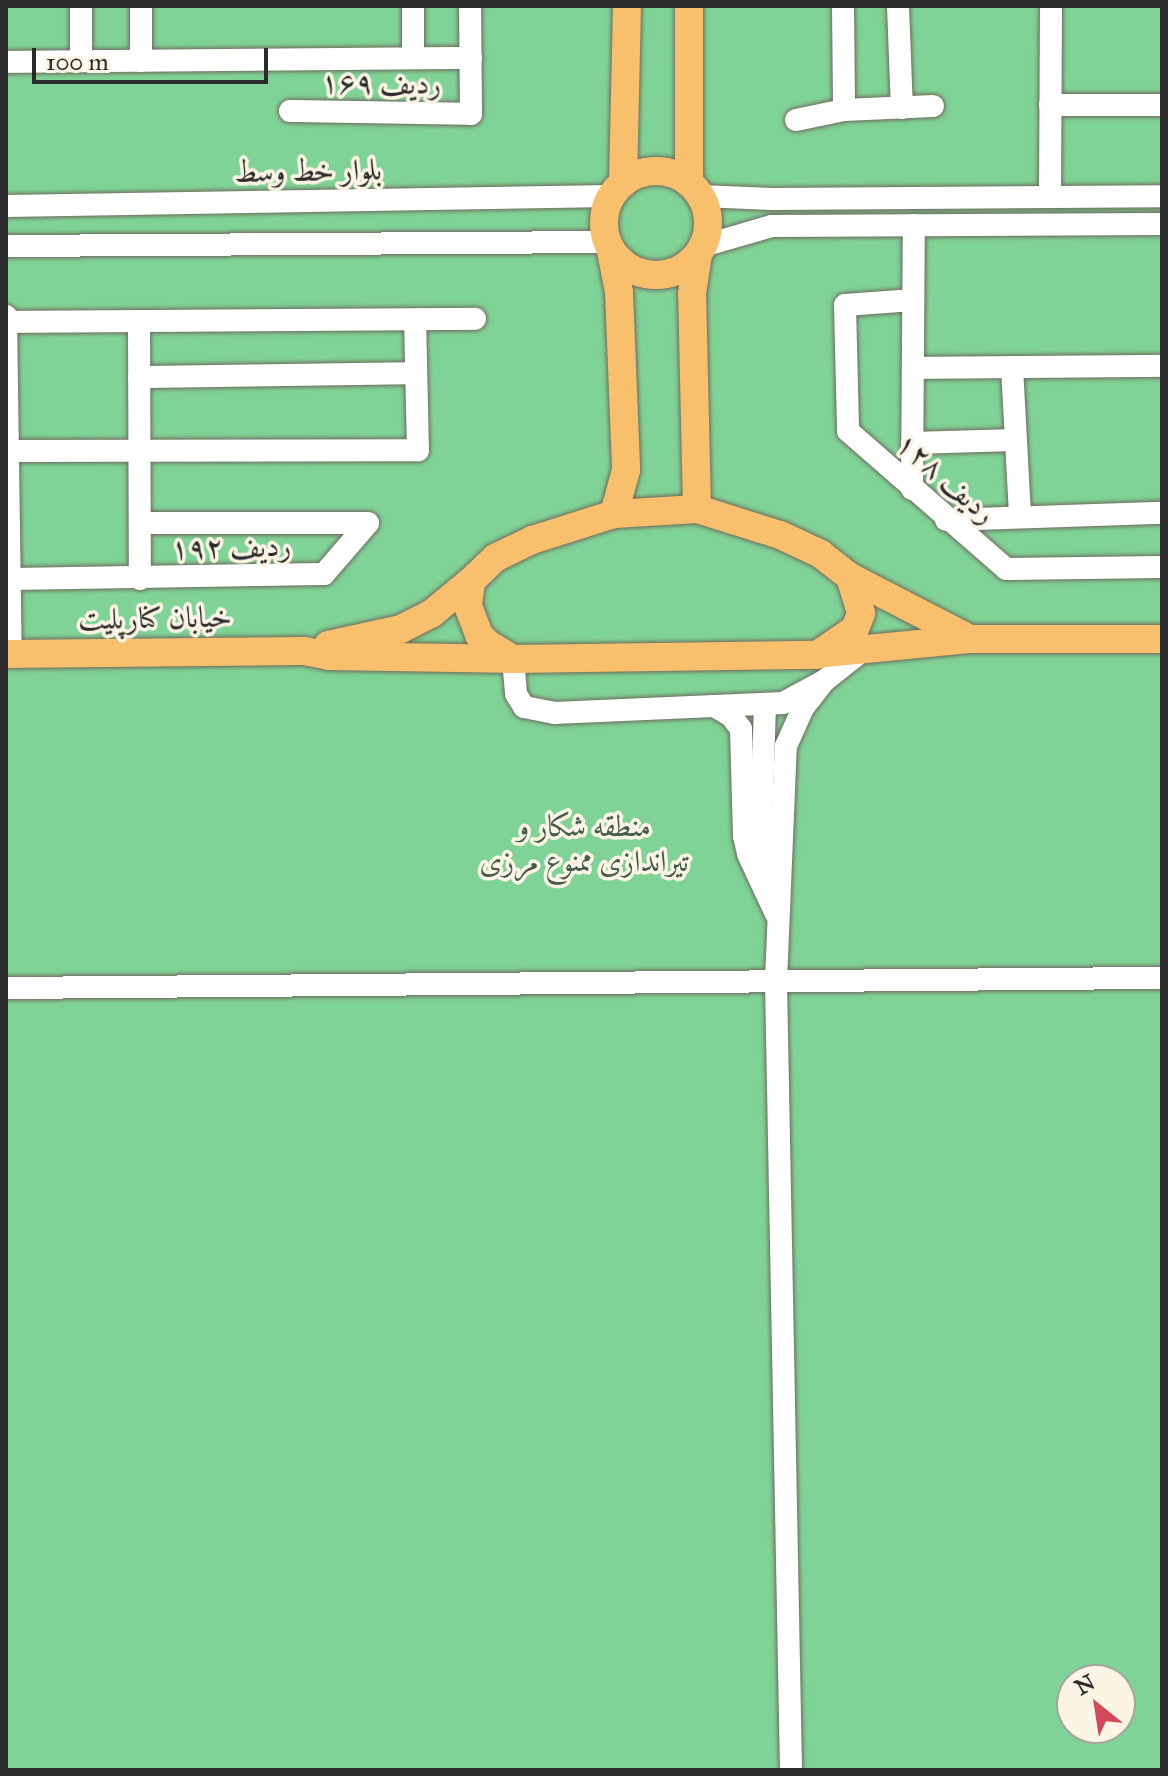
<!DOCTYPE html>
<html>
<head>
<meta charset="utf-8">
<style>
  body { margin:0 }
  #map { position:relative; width:1168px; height:1776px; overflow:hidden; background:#ece1c0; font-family:"IM FELL Great Primer",Amiri,serif }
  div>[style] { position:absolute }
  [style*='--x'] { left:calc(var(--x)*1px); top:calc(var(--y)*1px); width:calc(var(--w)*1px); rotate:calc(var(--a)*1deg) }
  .green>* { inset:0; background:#80d396 }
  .roads { filter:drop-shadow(0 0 2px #6f6b5f) drop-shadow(0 0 2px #6f6b5f) }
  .minor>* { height:22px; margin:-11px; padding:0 11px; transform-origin:11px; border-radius:11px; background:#fff }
  .major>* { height:28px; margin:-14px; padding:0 14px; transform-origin:14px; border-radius:14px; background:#f8bf6c }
  .major>.ring { margin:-14px; padding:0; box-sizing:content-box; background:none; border:28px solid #f8bf6c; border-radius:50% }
  span { translate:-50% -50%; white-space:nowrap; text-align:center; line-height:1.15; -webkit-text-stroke:7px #fcf5e5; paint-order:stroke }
  .street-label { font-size:30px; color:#2b2b2b }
  .park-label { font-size:30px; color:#445d4b }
  .frame { position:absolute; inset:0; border:8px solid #2b2b2b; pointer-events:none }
  .north { position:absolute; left:1056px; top:1664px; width:80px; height:80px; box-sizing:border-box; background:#fcf5e5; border:2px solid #a8a49b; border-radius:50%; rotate:330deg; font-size:22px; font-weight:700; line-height:32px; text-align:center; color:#2b2b2b }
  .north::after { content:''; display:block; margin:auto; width:28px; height:36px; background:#d1495b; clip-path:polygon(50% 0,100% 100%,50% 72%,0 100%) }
  .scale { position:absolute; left:32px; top:48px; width:236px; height:36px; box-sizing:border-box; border:4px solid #2b2b2b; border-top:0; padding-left:10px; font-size:24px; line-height:28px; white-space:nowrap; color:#2b2b2b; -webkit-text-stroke:6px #fcf5e5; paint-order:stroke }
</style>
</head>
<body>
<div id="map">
  <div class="green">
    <div style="clip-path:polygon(evenodd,6px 6px,1162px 6px,1162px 1770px,6px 1770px,6px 6px,1072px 1680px,1120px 1680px,1120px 1728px,1072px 1728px,1072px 1680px)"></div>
  </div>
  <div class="roads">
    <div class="minor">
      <div style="--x:413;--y:6;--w:52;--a:90"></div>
      <div style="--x:843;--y:6;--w:104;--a:89.4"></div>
      <div style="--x:898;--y:6;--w:102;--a:87.8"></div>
      <div style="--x:81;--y:61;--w:55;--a:-90"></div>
      <div style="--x:141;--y:61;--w:55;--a:-90"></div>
      <div style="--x:6;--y:62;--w:465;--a:-0.5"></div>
      <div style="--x:1050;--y:105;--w:112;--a:0"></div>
      <div style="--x:290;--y:111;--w:181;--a:0.9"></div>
      <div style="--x:471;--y:114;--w:108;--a:-90.5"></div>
      <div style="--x:796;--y:120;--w:49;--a:-11.8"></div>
      <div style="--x:844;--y:110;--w:89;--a:-2.6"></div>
      <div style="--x:701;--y:196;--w:71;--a:2.4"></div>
      <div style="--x:772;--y:199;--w:390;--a:-0.4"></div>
      <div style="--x:1050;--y:197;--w:191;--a:-89.7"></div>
      <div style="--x:6;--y:206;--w:605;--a:-0.95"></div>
      <div style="--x:6;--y:246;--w:601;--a:-0.38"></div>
      <div style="--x:703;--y:246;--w:72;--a:-16.2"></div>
      <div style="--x:772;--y:226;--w:390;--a:-0.3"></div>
      <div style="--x:913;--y:300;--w:68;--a:175.8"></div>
      <div style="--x:845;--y:305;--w:126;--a:88.6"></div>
      <div style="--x:848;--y:431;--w:210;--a:41.1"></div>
      <div style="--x:1006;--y:569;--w:156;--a:-0.7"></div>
      <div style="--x:6;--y:316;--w:338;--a:89.2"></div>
      <div style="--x:139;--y:321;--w:258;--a:89.8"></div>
      <div style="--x:6;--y:322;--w:469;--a:-0.4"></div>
      <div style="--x:1012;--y:367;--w:148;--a:86.9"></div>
      <div style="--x:913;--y:368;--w:249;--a:-0.5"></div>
      <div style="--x:139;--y:377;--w:276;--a:-0.8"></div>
      <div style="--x:912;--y:443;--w:103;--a:-1.7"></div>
      <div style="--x:6;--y:451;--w:412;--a:-0.1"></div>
      <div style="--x:418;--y:450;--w:130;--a:-91.3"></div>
      <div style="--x:912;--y:489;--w:264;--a:-89.6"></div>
      <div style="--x:946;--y:520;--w:216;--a:-1.9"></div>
      <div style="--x:140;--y:523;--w:228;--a:0"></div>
      <div style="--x:6;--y:579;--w:318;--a:-0.9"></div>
      <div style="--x:324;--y:574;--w:67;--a:-49.2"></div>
      <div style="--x:513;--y:659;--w:35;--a:85"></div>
      <div style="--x:516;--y:694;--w:15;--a:58"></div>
      <div style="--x:524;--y:707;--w:31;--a:11"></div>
      <div style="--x:554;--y:713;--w:229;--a:-2.5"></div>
      <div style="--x:783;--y:703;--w:47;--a:-28.2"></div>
      <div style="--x:824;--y:681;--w:53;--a:-38.2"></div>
      <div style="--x:765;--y:704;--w:126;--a:91.8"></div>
      <div style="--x:761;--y:830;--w:45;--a:77.2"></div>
      <div style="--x:714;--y:706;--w:20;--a:30"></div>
      <div style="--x:731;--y:716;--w:16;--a:52"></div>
      <div style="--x:741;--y:729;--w:107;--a:88.4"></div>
      <div style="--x:744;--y:836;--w:18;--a:77"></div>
      <div style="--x:748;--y:854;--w:66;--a:65"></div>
      <div style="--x:6;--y:988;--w:1156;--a:-0.5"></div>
      <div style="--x:791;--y:1770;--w:789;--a:-91.09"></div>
      <div style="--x:776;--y:981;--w:235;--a:-87.6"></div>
      <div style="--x:786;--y:746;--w:42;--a:-65.9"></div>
      <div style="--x:803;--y:708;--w:34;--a:-52"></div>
    </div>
    <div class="major">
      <div class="ring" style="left:604px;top:171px;width:76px;height:76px"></div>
      <div style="--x:689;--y:182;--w:176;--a:-90"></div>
      <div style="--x:623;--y:183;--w:177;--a:-88.7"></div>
      <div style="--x:611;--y:251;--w:42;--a:79"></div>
      <div style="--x:619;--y:292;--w:178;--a:87.7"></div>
      <div style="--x:626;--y:470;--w:46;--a:105.3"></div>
      <div style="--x:697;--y:509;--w:215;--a:-91.3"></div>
      <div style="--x:692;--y:294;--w:40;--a:-81.5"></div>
      <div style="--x:850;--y:577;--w:135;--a:27.3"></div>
      <div style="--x:328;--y:645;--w:75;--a:-12.4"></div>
      <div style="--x:401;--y:629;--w:34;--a:-27"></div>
      <div style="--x:431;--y:614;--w:52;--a:-39.5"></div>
      <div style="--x:825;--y:653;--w:147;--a:-5.5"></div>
      <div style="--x:971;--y:639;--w:191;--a:0"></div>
      <div style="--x:6;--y:654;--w:298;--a:-0.6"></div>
      <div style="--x:304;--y:651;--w:25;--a:11"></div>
      <div style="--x:329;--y:656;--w:184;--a:0.9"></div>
      <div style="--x:513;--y:659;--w:304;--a:-0.8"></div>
      <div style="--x:817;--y:655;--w:46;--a:-34.4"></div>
      <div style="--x:855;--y:629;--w:17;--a:-69"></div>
      <div style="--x:861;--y:613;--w:38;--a:-107"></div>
      <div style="--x:850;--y:577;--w:37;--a:-142"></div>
      <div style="--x:821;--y:554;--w:45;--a:-155.1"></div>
      <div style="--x:780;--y:535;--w:87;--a:-162.6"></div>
      <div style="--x:697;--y:509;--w:83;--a:176.6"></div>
      <div style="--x:614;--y:514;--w:86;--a:162.4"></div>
      <div style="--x:532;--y:540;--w:41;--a:154.1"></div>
      <div style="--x:495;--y:558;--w:33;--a:136"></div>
      <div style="--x:471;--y:581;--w:25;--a:97"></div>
      <div style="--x:468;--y:606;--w:31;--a:69"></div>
      <div style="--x:479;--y:635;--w:13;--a:45"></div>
      <div style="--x:488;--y:644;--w:29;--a:31"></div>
    </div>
  </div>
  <div class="street-label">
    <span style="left:381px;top:83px;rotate:1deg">ردیف ۱۶۹</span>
    <span style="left:308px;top:171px;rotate:-1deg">بلوار خط وسط</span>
    <span style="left:946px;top:478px;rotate:41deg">ردیف ۱۲۸</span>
    <span style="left:231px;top:547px;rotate:-1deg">ردیف ۱۹۲</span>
    <span style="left:155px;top:618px;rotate:-1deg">خیابان کنارپلیت</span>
  </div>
  <div class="park-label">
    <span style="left:584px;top:843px">منطقه شکار و<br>تیراندازی ممنوع مرزی</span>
  </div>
  <div class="frame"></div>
  <div class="north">N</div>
  <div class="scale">100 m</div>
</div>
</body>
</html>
